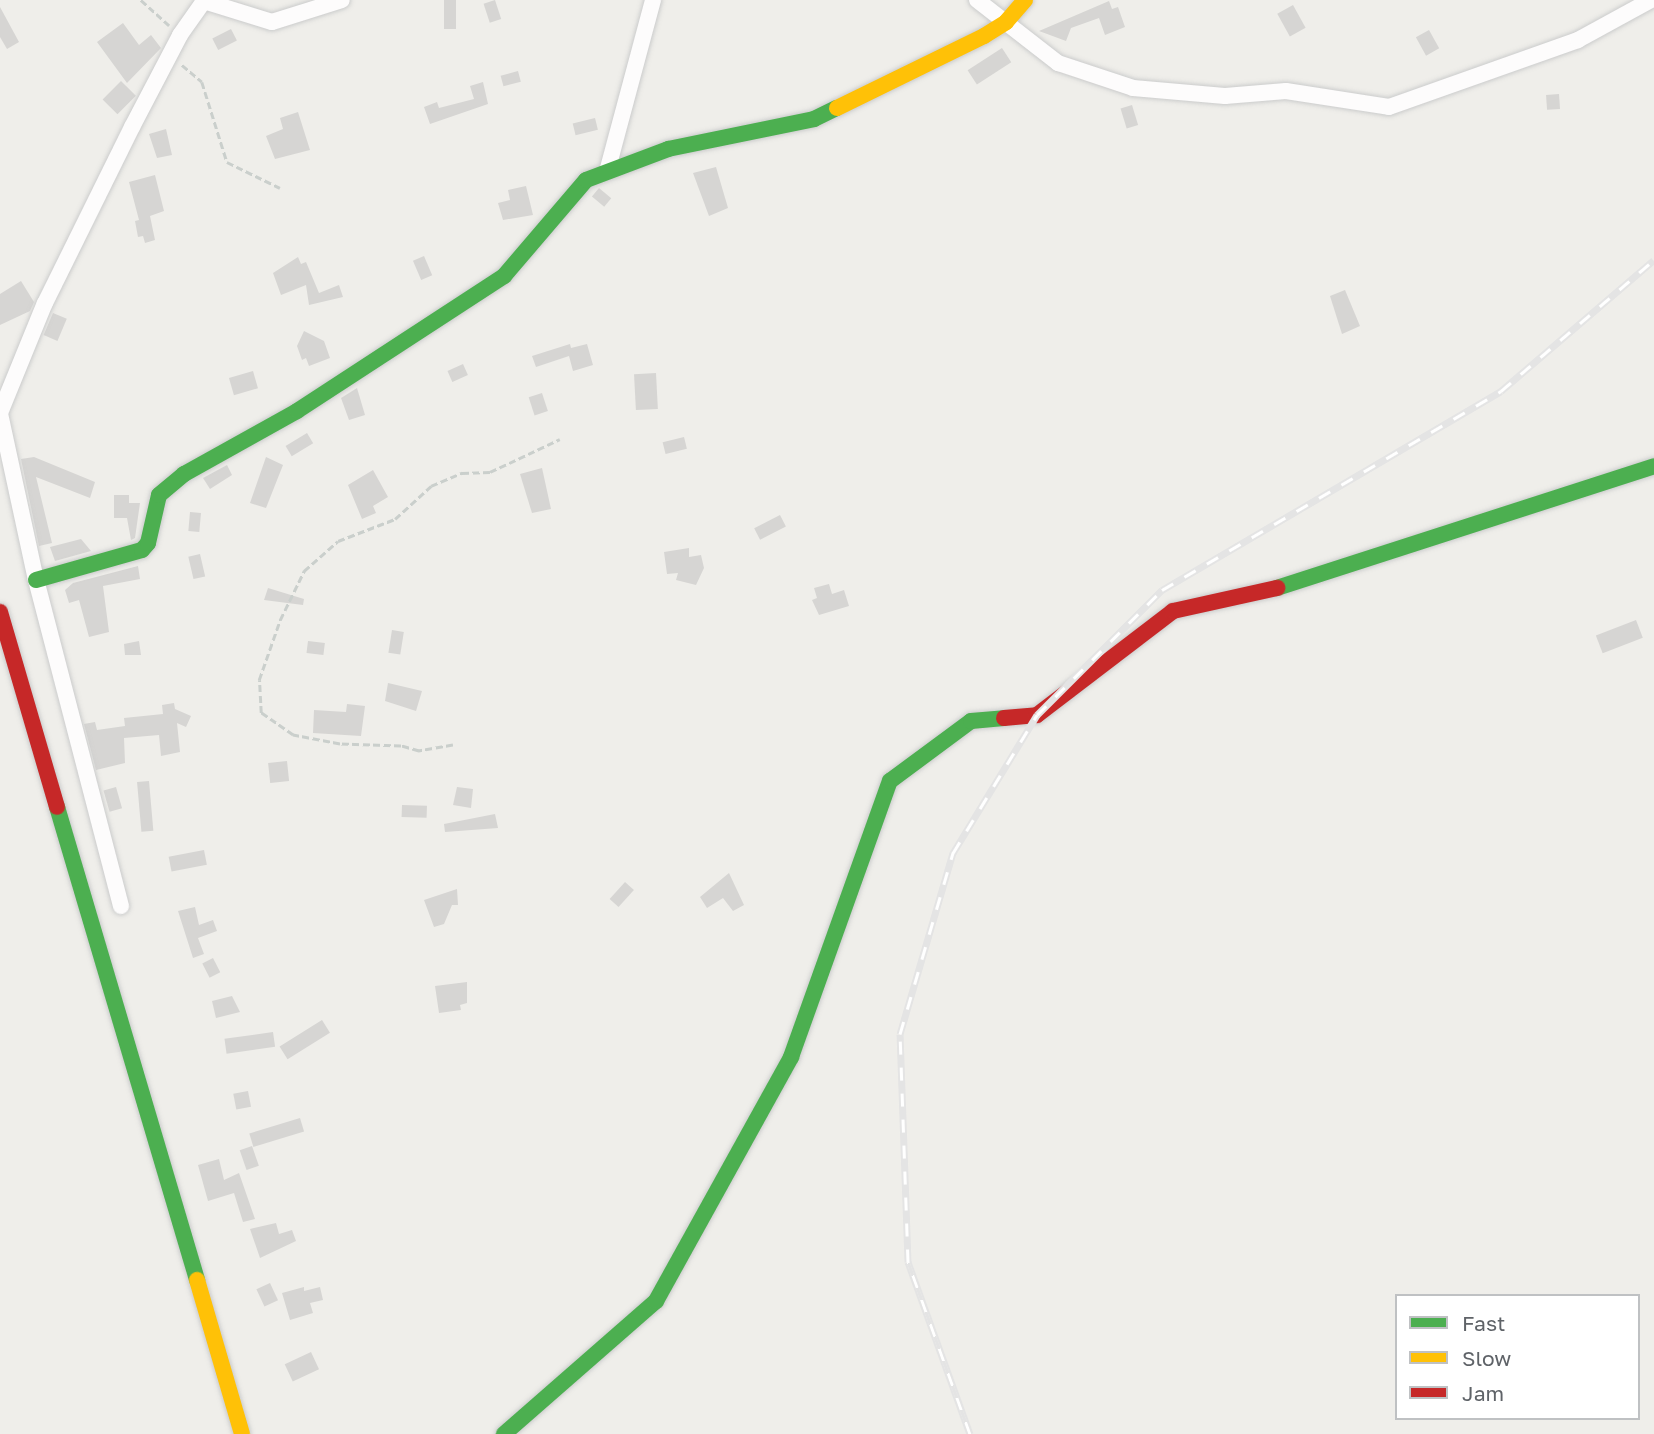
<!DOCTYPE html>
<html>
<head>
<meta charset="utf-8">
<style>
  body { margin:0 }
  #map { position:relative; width:1654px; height:1434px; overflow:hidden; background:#efeeea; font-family:"Golos Text",sans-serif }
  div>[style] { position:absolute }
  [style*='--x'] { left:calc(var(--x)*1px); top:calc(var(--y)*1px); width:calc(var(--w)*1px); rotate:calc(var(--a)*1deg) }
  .building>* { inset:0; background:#d6d5d3; transform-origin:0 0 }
  .path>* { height:2.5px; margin-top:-1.25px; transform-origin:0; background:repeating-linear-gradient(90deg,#cacfcc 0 7px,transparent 0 10.5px) }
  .roads { filter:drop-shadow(0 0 2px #cbcccc) drop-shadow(0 0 2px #cbcccc) }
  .street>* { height:16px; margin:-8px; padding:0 8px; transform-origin:8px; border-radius:8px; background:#fdfcfc }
  .fast>* { height:16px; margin:-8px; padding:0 8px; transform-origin:8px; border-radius:8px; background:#4caf50 }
  .slow>* { height:16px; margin:-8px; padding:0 8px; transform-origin:8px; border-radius:8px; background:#ffc107 }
  .jam>* { height:16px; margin:-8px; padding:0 8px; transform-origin:8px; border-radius:8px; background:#c62828 }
  .rail>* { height:7px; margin-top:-3.5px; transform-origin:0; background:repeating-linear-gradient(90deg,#fff 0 13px,#e4e4e4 0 26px); box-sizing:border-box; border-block:2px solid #e4e4e4 }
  span { translate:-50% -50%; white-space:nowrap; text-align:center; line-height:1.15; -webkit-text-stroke:7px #fff; paint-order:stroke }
  .legend { position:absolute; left:1395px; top:1294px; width:245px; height:126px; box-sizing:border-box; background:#fff; border:2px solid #bfc1c3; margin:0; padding:9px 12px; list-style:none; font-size:21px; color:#5f6368 }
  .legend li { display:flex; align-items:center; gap:14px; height:35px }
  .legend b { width:35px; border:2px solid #bfc1c3 }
</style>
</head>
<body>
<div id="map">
  <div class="building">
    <div style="left:444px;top:0;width:12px;height:29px"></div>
    <div style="left:495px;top:0;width:20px;height:12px;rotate:72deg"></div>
    <div style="clip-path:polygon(1109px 1px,1112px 9px,1118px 7px,1125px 27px,1105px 35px,1099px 18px,1071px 28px,1066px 41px,1039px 31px)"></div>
    <div style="left:1293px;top:5px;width:26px;height:18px;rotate:61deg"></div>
    <div style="clip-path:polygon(0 7px,19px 42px,7px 49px,0 37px)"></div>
    <div style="clip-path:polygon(123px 23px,139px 45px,151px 35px,161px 48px,127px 83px,97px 42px)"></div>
    <div style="left:231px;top:29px;width:13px;height:21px;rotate:63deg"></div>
    <div style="left:1429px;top:30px;width:21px;height:15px;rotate:61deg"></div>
    <div style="left:1002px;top:48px;width:17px;height:41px;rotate:57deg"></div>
    <div style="left:518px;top:71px;width:11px;height:18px;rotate:75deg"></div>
    <div style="left:121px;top:81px;width:21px;height:26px;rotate:45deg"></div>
    <div style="clip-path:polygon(483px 82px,488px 104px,430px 124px,424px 107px,437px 102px,439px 108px,474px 99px,470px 86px)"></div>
    <div style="left:1559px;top:94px;width:15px;height:13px;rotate:86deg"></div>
    <div style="left:1132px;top:105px;width:21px;height:12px;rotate:73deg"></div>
    <div style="clip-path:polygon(298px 112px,310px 150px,275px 159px,266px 136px,283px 129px,280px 118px)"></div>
    <div style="left:595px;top:118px;width:12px;height:23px;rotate:76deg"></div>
    <div style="clip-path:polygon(166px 129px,172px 155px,157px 158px,149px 134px)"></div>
    <div style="clip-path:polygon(716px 167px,728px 208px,709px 216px,693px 173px)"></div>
    <div style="clip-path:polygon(155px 175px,164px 211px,150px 216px,155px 240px,145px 243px,143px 236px,138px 237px,135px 221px,139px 220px,129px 182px)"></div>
    <div style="clip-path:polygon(526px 186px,533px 215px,503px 220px,498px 203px,510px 200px,508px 190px)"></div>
    <div style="left:599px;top:188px;width:16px;height:11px;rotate:40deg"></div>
    <div style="left:424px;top:256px;width:21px;height:12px;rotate:67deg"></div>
    <div style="clip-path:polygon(298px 257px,301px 264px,306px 262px,319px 293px,339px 285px,343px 297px,309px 305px,306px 285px,281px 295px,273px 273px)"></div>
    <div style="clip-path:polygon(21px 281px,34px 302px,30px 311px,0 325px,0 294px)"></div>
    <div style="clip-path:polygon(1345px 290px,1360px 326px,1342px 334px,1330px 296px)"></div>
    <div style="left:53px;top:313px;width:15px;height:24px;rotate:23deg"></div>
    <div style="clip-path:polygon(304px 331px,324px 341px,330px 358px,309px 366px,306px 358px,302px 360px,297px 346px)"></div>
    <div style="clip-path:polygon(570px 344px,571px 348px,587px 344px,593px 365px,573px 371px,569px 356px,536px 367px,532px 356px)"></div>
    <div style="left:463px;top:364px;width:12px;height:17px;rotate:66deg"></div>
    <div style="left:253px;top:371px;width:18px;height:25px;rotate:74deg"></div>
    <div style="left:656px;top:373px;width:36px;height:22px;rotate:87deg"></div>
    <div style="clip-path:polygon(357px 388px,365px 415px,349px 420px,341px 398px)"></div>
    <div style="left:542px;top:393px;width:19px;height:14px;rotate:72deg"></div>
    <div style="left:307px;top:433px;width:12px;height:25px;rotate:59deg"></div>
    <div style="left:684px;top:437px;width:12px;height:22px;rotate:76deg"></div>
    <div style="clip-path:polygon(34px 457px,95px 482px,90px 498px,36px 477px,52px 543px,39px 546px,21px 459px)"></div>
    <div style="clip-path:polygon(266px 457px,283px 465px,266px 508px,250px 503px)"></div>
    <div style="clip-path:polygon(227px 465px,232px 475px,210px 489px,203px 478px)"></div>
    <div style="clip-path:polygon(542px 468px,551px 509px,532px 513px,520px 474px)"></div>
    <div style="clip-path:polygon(373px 470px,388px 497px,373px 506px,376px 513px,362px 519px,348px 485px)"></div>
    <div style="clip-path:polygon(114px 495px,129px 495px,129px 503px,140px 503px,135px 538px,131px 540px,127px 518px,114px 518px)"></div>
    <div style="left:190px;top:512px;width:11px;height:19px;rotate:5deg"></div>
    <div style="left:780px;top:515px;width:13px;height:29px;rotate:63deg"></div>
    <div style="clip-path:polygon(81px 539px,91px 551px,55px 561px,50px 547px)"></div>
    <div style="clip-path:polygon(689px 548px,689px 557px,701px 555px,704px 568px,696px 585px,676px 580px,678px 573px,667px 574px,664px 552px)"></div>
    <div style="left:200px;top:554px;width:23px;height:12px;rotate:77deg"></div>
    <div style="clip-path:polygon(138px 566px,140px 579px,103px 586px,109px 632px,89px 637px,79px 600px,69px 603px,65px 590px,73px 583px)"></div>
    <div style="clip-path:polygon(829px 584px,832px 594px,844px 590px,849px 606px,819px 615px,812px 600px,817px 598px,814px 588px)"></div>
    <div style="clip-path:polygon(268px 588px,304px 599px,303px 605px,264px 600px)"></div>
    <div style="left:1636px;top:620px;width:19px;height:43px;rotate:69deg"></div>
    <div style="left:392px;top:630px;width:12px;height:23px;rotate:9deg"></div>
    <div style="clip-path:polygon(139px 641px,141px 655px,125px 655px,124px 644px)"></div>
    <div style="left:308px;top:641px;width:17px;height:12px;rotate:7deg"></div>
    <div style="clip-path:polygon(388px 683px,422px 691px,416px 711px,385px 701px)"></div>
    <div style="clip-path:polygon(174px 703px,175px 709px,191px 716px,186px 727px,177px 723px,180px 752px,161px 756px,159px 735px,124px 738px,125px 763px,96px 770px,84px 724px,95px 722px,97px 730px,125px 726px,124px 718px,163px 714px,162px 705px)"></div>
    <div style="clip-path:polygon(347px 704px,365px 706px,361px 736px,313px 733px,314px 710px,346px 712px)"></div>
    <div style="left:287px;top:761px;width:20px;height:19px;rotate:84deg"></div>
    <div style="left:149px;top:781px;width:50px;height:12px;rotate:85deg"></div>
    <div style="left:116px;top:787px;width:22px;height:13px;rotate:74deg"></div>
    <div style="clip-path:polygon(457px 787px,473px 789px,471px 808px,453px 805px)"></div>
    <div style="left:402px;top:805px;width:25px;height:12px;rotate:2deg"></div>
    <div style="clip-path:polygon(495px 814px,498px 828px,445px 832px,444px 824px)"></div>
    <div style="left:204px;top:850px;width:15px;height:36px;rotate:79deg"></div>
    <div style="clip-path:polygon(729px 873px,744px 905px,733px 911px,723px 898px,707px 908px,700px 897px)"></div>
    <div style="left:625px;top:882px;width:12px;height:23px;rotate:42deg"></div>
    <div style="clip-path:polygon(457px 889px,458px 905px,452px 905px,444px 924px,434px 927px,424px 900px)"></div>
    <div style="clip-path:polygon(195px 907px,199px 925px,213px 920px,217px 931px,198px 938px,204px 954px,193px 958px,178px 911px)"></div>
    <div style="left:213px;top:958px;width:16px;height:12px;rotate:63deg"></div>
    <div style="clip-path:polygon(467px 982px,467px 1003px,460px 1005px,461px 1010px,439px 1013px,435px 986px)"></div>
    <div style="clip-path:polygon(232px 996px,240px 1012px,216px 1018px,212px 1001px)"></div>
    <div style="left:322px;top:1020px;width:15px;height:50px;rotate:58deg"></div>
    <div style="left:273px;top:1032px;width:15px;height:49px;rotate:82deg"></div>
    <div style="left:248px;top:1091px;width:16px;height:15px;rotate:79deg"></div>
    <div style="left:300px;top:1118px;width:14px;height:53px;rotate:73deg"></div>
    <div style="left:252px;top:1146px;width:21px;height:13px;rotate:71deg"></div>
    <div style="clip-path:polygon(219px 1159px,224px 1180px,239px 1173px,255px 1219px,243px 1222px,234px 1193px,208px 1201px,198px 1165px)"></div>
    <div style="clip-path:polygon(276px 1223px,279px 1234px,292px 1230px,296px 1241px,260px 1258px,250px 1229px)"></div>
    <div style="left:270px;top:1283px;width:19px;height:15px;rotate:65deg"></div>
    <div style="clip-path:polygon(304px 1287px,304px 1291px,320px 1287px,323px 1300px,310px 1303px,313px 1313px,290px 1320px,282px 1293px)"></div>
    <div style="left:311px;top:1352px;width:19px;height:29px;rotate:65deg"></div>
  </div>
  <div class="path">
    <div style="--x:141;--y:0;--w:38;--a:42"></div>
    <div style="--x:182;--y:65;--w:26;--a:40"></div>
    <div style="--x:202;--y:82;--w:84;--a:72.6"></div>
    <div style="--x:227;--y:162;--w:59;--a:26.1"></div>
    <div style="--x:453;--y:745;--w:35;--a:170"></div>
    <div style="--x:419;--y:751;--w:19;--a:-164"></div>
    <div style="--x:401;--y:746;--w:61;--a:-178.1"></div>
    <div style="--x:340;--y:744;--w:48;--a:-169.2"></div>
    <div style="--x:293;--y:735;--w:39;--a:-145"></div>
    <div style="--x:261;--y:713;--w:33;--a:-93"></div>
    <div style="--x:259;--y:680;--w:64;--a:-70.7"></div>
    <div style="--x:280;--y:620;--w:55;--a:-63.9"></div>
    <div style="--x:304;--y:571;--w:45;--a:-41.4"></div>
    <div style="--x:338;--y:541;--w:61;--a:-21.1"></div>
    <div style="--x:395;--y:519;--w:49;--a:-42.5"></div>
    <div style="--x:431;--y:486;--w:34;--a:-23"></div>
    <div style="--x:462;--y:473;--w:28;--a:-2"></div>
    <div style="--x:490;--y:472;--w:77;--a:-25.2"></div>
  </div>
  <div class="roads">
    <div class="street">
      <div style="--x:977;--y:0;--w:103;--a:37.9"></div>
      <div style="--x:1058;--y:63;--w:79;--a:18.4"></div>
      <div style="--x:1133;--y:88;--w:92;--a:5"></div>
      <div style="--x:1225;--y:96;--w:61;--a:-4.7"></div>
      <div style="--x:1286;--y:91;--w:104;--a:8.8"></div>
      <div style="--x:1389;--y:107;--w:201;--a:-19.5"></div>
      <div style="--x:1578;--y:40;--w:83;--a:-28.7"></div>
      <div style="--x:608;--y:168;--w:174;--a:-75"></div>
      <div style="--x:121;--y:906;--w:337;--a:-104.6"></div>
      <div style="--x:36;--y:580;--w:171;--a:-102.2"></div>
      <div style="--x:0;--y:413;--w:119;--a:-67.8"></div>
      <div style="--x:45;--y:303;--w:196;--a:-63.7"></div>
      <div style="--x:132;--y:127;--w:104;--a:-62.4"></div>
      <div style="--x:180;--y:35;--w:42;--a:-54.8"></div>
      <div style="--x:204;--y:1;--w:71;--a:17.2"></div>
      <div style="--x:272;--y:22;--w:73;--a:-17.4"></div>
    </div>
    <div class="fast">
      <div style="--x:36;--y:580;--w:110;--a:-15.8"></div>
      <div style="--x:142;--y:550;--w:9;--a:-49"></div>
      <div style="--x:148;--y:543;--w:49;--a:-77.1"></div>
      <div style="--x:159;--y:495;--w:33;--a:-40"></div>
      <div style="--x:184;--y:474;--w:129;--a:-29.1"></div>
      <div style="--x:297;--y:411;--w:247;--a:-33.1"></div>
      <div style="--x:504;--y:276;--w:126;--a:-49.5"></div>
      <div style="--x:586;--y:180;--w:88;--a:-20.7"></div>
      <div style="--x:668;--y:149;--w:149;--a:-11.6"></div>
      <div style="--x:814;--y:119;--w:25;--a:-26"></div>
      <div style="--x:1277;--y:588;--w:396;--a:-17.9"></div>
      <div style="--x:57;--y:807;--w:493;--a:73.5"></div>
      <div style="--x:504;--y:1434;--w:202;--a:-41.2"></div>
      <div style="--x:656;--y:1301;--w:279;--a:-61"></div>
      <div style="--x:791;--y:1057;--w:293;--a:-70.3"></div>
      <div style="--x:890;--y:781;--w:101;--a:-36.5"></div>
      <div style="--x:971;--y:721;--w:33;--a:-5"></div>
    </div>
    <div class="slow">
      <div style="--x:837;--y:108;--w:164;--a:-26.1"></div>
      <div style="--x:984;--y:36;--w:26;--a:-32"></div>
      <div style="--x:1006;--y:22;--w:29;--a:-49"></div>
      <div style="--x:197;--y:1280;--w:160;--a:73.7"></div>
    </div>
    <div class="jam">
      <div style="--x:0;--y:612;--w:203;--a:73.7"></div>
      <div style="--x:1004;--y:718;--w:33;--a:-5"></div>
      <div style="--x:1037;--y:715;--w:171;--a:-37.4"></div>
      <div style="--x:1173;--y:611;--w:107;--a:-12.5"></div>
    </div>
  </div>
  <div class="rail">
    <div style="--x:970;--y:1434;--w:183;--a:-109.8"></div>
    <div style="--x:908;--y:1262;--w:228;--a:-92"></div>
    <div style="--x:900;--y:1034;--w:189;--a:-73.7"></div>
    <div style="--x:953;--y:853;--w:162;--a:-58.7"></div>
    <div style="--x:1037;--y:715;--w:177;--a:-45"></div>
    <div style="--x:1162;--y:590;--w:393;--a:-30.4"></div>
    <div style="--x:1501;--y:391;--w:201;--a:-40.6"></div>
  </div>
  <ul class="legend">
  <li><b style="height:9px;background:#4caf50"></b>Fast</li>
  <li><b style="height:9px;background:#ffc107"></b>Slow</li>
  <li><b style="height:9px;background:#c62828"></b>Jam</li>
  </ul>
</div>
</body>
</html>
